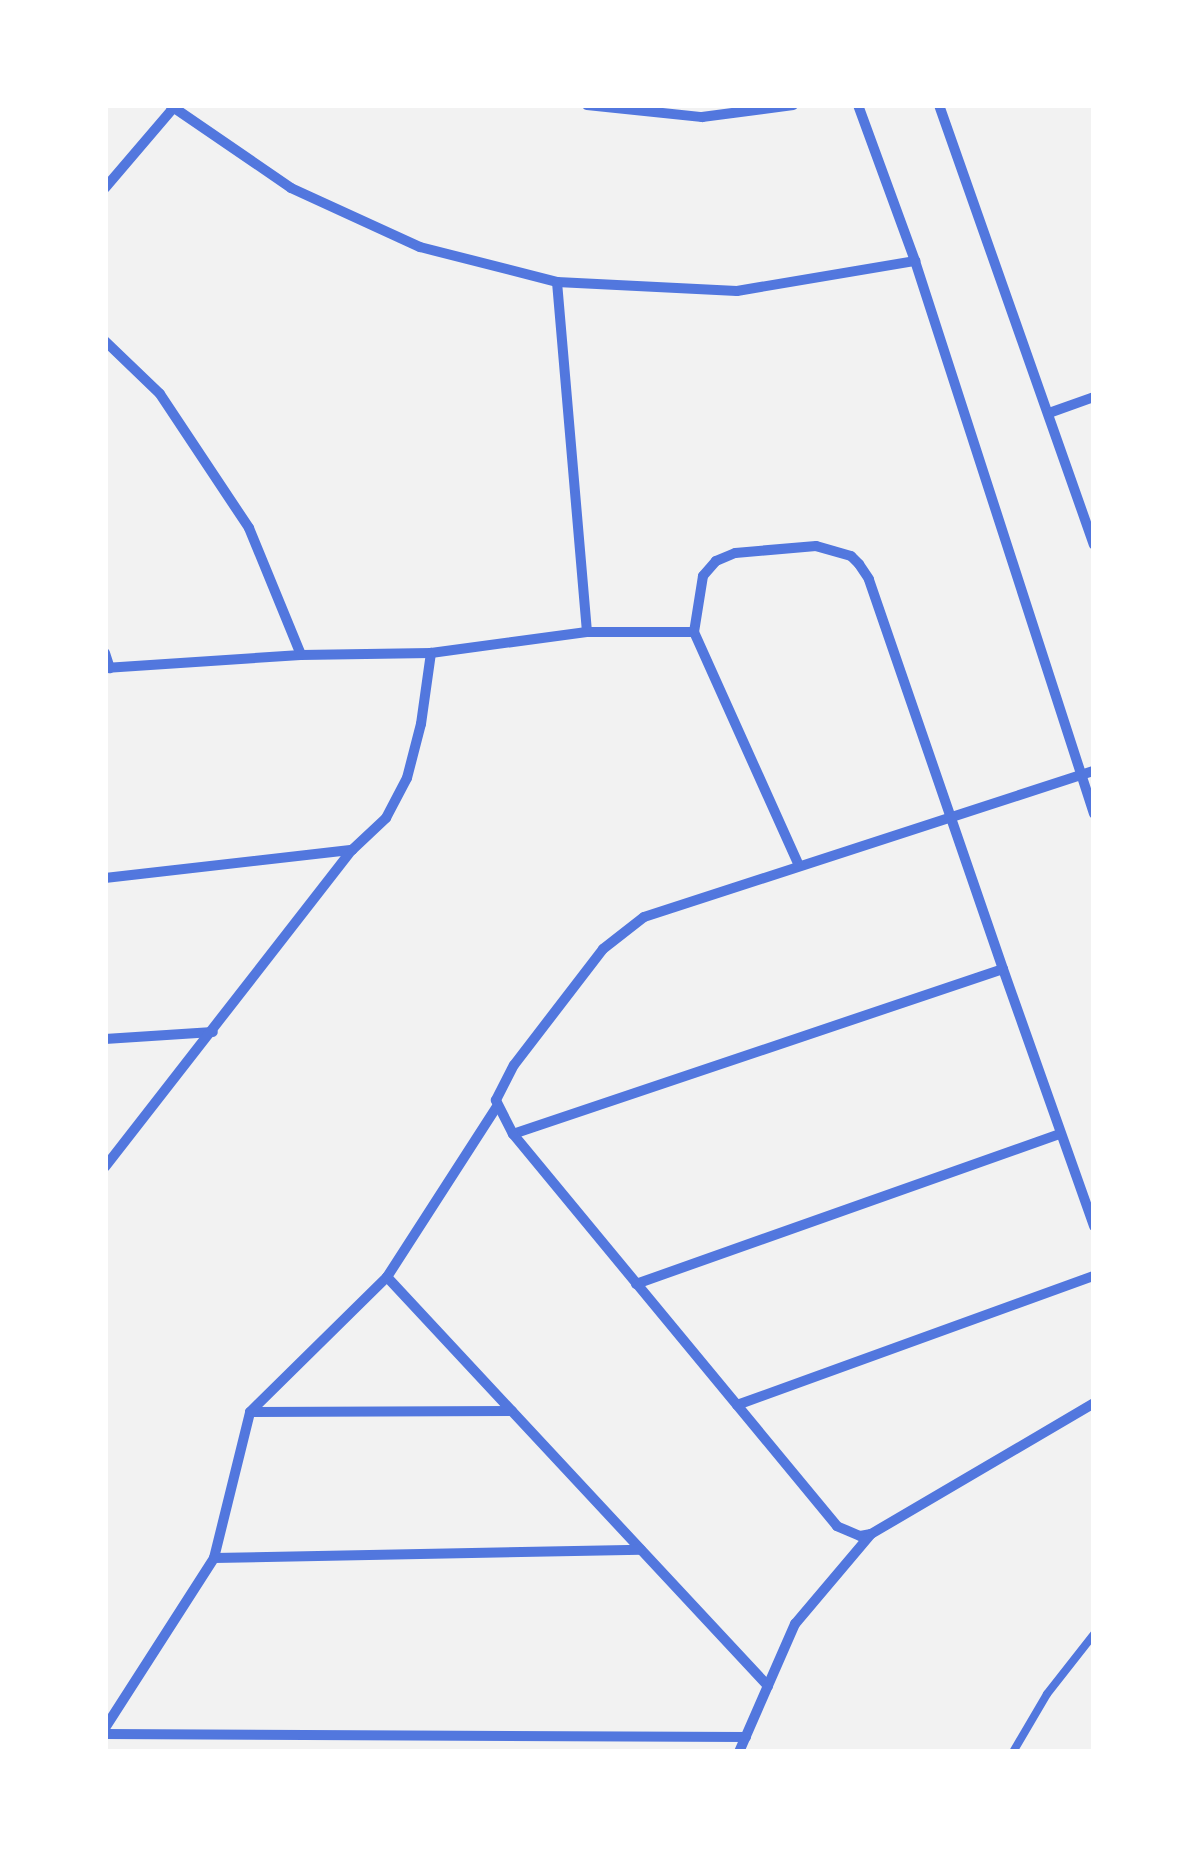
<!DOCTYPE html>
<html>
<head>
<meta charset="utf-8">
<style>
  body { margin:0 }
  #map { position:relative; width:1199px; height:1857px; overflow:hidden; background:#f2f2f2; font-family:"IBM Plex Serif",serif }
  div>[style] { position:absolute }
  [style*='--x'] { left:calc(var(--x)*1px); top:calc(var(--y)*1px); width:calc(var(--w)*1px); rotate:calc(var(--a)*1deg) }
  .service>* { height:8px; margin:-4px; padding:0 4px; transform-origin:4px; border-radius:4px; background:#5277de }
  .minor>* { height:10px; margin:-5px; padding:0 5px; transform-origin:5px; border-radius:5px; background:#5277de }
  span { translate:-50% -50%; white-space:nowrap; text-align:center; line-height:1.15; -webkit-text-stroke:8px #fff; paint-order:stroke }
  .frame { position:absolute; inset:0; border:108px solid #fff; pointer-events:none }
</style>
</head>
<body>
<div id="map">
  <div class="service">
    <div style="--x:1013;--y:1752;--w:67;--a:-59.6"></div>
    <div style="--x:1047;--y:1694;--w:76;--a:-51.9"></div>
  </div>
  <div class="minor">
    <div style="--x:170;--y:105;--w:147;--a:34.4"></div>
    <div style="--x:291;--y:188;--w:142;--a:24.6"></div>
    <div style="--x:420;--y:247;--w:141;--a:14.3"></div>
    <div style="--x:557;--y:282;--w:180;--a:2.9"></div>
    <div style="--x:737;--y:291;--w:181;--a:-9.6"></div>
    <div style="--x:587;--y:105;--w:116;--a:6"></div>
    <div style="--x:702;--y:117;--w:92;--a:-7.5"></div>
    <div style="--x:858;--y:105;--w:166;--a:69.9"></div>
    <div style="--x:915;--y:261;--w:581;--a:72.06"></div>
    <div style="--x:939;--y:105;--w:466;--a:70.6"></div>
    <div style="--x:105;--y:188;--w:108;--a:-49.5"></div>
    <div style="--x:557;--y:282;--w:351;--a:85.1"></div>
    <div style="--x:105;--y:341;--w:76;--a:43.9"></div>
    <div style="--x:160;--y:394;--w:161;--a:56.4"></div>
    <div style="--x:249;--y:528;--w:137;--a:67.7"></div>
    <div style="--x:1049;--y:413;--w:48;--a:-19.6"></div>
    <div style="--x:105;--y:653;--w:16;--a:72"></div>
    <div style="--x:105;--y:668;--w:196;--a:-3.8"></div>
    <div style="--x:301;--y:655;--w:130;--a:-0.9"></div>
    <div style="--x:431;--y:653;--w:157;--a:-7.7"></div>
    <div style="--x:587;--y:632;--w:107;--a:0"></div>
    <div style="--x:694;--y:632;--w:256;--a:65.8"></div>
    <div style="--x:105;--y:878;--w:249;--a:-6.5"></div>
    <div style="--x:1003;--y:969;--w:273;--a:70.5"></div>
    <div style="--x:105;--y:1039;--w:108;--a:-3.7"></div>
    <div style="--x:513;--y:1134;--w:517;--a:-18.61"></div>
    <div style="--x:1003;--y:969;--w:412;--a:-109"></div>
    <div style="--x:869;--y:579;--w:18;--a:-124"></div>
    <div style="--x:859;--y:564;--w:11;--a:-135"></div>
    <div style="--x:851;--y:556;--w:36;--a:-164"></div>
    <div style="--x:816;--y:546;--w:81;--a:175.1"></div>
    <div style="--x:735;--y:553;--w:21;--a:157"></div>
    <div style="--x:716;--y:561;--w:20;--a:131"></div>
    <div style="--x:703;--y:576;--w:57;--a:99.1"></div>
    <div style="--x:105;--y:1167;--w:402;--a:-52.1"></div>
    <div style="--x:352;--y:850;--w:47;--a:-43.3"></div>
    <div style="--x:386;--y:818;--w:45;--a:-62.3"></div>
    <div style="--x:407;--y:778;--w:56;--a:-75.5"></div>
    <div style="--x:421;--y:724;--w:72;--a:-82"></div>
    <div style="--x:387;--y:1277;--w:559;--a:47.03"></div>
    <div style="--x:636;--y:1284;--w:449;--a:-19.5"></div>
    <div style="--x:737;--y:1405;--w:380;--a:-19.9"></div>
    <div style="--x:250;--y:1412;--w:262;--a:-0.2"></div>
    <div style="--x:871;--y:1534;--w:11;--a:170"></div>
    <div style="--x:860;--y:1536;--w:25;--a:-157"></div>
    <div style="--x:837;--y:1526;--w:509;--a:-129.57"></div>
    <div style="--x:513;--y:1134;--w:38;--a:-117"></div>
    <div style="--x:496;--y:1100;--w:39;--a:-63"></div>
    <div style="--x:514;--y:1065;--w:146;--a:-52.5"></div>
    <div style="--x:603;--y:949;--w:52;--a:-38"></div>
    <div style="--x:644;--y:917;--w:473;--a:-18"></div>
    <div style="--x:214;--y:1558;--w:427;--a:-1.1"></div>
    <div style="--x:105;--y:1728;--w:202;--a:-57.3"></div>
    <div style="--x:214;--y:1558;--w:150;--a:-76.1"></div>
    <div style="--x:250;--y:1412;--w:192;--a:-44.6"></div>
    <div style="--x:387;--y:1277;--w:203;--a:-57.2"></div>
    <div style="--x:105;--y:1734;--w:641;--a:0.27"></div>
    <div style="--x:739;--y:1752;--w:140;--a:-66.4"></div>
    <div style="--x:795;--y:1624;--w:118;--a:-49.8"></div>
    <div style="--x:871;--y:1534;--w:259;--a:-30.4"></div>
  </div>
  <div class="frame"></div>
</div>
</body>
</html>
